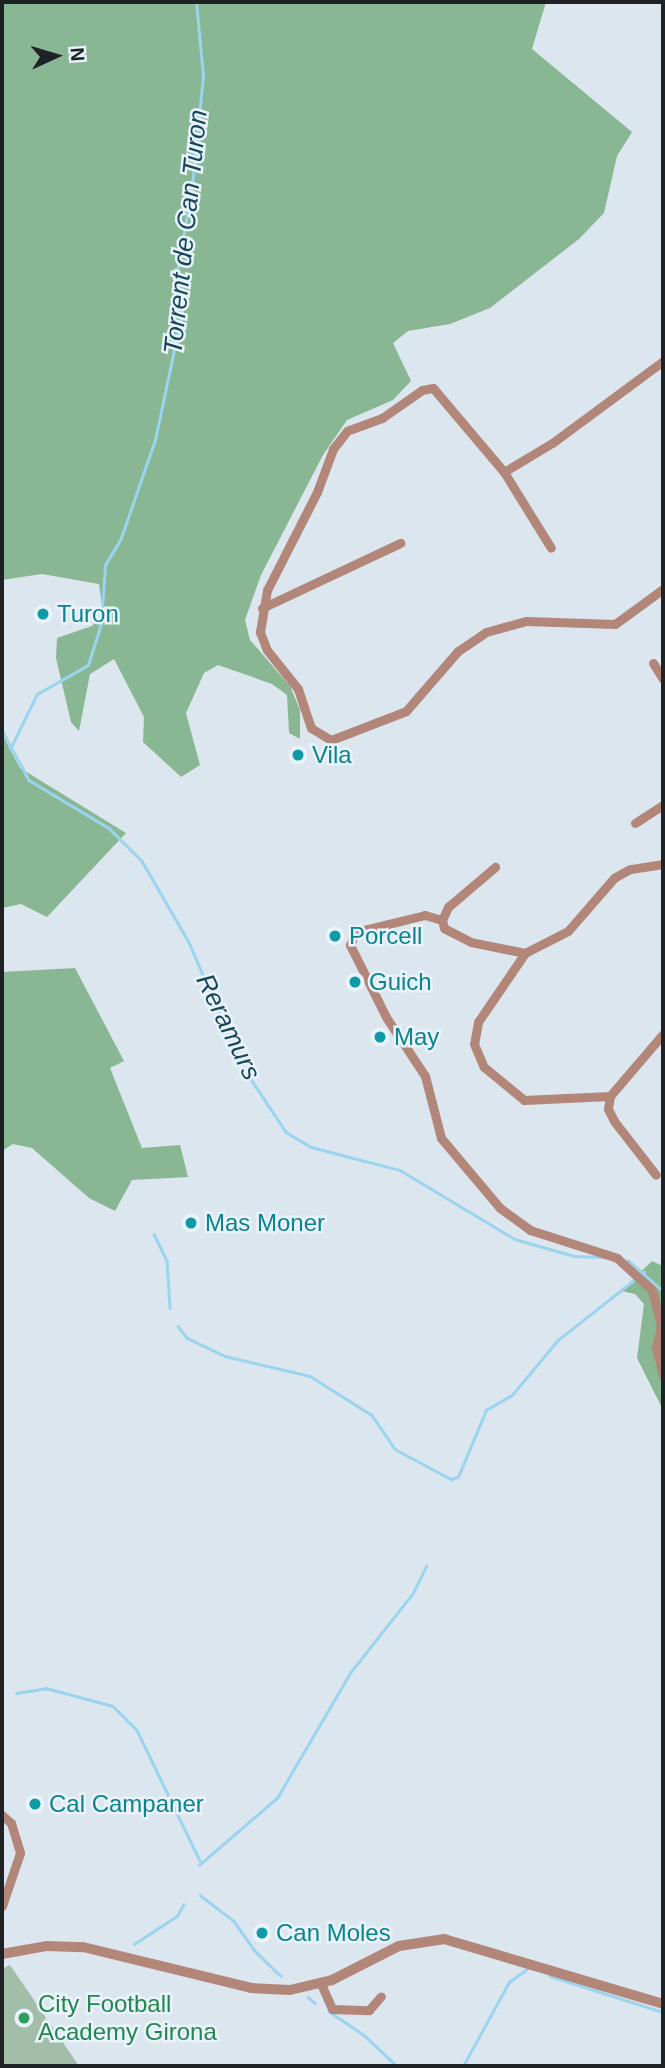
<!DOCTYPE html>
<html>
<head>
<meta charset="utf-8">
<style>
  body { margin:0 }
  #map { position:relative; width:665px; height:2068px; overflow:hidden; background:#dce6ee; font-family:Arial,sans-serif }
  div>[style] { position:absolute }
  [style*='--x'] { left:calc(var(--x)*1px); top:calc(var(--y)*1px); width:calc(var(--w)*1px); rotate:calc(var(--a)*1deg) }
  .green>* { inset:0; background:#a2bea8 }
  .forest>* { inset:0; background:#89b794 }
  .stream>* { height:2.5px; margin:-1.25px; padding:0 1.25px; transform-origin:1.25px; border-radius:1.25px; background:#9ad4ef }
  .minor>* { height:9px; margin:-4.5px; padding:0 4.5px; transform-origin:4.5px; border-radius:4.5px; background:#b3867a }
  .tertiary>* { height:10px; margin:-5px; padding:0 5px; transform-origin:5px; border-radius:5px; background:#b3867a }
  .dots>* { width:19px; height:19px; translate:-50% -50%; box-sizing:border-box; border:4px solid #e9f3fb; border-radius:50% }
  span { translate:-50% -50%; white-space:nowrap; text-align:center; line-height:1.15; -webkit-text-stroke:5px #e9f3fb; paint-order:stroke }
  .culture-label { font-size:24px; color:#0d838f }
  .left { translate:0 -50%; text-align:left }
  .leisure-label { font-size:24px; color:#27864d }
  .water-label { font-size:26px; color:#164659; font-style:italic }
  .frame { position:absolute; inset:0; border:4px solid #1e2225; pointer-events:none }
  .north { position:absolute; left:21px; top:21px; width:70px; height:70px; -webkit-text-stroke:5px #e9f3fb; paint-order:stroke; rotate:86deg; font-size:19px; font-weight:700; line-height:28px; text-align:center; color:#1e2225 }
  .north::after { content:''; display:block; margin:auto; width:24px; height:32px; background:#1e2225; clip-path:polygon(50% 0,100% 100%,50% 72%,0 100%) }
</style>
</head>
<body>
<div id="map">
  <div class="green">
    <div style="clip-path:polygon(10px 1965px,79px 2066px,2px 2066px,2px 1969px)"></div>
  </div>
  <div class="forest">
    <div style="clip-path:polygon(2px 2px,546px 2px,532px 49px,632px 132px,617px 156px,604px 213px,579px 239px,490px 308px,450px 324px,408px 331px,393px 343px,411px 381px,393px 400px,347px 420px,323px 455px,261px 575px,245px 620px,250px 640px,290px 686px,300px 710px,300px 739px,289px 733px,287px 695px,272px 684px,218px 665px,204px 673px,186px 713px,200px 765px,181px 777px,143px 742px,144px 717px,114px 659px,90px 674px,79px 731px,71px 722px,56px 658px,57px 638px,92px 626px,103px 613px,99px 584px,42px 574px,2px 580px)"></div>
    <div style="clip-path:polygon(2px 734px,20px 768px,126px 833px,47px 917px,21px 904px,2px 908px)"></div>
    <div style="clip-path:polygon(75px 968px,124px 1061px,110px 1068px,142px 1148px,180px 1145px,188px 1177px,132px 1180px,115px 1211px,89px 1198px,32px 1148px,13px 1144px,2px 1151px,2px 972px)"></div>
    <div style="clip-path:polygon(652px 1261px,663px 1266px,663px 1410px,637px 1358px,644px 1304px,635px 1294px,621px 1291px)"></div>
  </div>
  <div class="stream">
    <div style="--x:2;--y:730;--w:57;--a:61.6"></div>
    <div style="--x:29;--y:780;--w:93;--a:31"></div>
    <div style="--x:109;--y:828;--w:47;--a:45"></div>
    <div style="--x:142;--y:861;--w:94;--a:59.9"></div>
    <div style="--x:189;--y:942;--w:133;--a:66.9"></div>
    <div style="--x:241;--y:1064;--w:82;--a:56.5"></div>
    <div style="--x:286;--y:1132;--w:29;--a:31"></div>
    <div style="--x:311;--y:1147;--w:92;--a:14.5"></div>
    <div style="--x:400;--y:1170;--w:134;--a:31"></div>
    <div style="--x:515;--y:1239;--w:61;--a:16.1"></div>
    <div style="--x:574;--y:1256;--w:28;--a:2"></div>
    <div style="--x:10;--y:749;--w:61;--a:-63.9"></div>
    <div style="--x:37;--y:694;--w:59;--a:-29.6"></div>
    <div style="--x:88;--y:665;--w:43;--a:-72.4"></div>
    <div style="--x:101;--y:624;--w:59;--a:-86.1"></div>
    <div style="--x:105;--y:565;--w:31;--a:-59"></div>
    <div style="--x:121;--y:538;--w:104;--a:-70.9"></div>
    <div style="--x:155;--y:440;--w:131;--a:-78.1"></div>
    <div style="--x:182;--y:312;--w:40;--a:-97.1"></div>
    <div style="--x:177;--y:272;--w:87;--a:-80.1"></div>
    <div style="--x:192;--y:186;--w:111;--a:-84.3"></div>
    <div style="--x:203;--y:76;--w:74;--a:-95.4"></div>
    <div style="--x:154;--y:1234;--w:30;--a:64"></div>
    <div style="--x:167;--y:1261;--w:47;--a:86.3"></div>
    <div style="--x:628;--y:1260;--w:47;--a:41.5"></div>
    <div style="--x:178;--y:1326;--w:15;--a:53"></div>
    <div style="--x:187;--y:1338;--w:42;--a:25.3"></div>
    <div style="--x:225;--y:1356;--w:87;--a:13.2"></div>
    <div style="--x:310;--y:1376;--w:73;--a:32.2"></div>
    <div style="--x:372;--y:1415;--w:41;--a:55.9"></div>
    <div style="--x:395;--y:1449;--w:64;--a:28.2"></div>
    <div style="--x:451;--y:1479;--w:7;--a:-16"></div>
    <div style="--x:458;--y:1477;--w:73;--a:-67.3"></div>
    <div style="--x:486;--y:1410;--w:30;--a:-30"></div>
    <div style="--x:512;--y:1395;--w:72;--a:-50.1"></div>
    <div style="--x:558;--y:1340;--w:110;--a:-38.3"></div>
    <div style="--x:662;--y:1347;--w:10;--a:-84"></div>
    <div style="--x:16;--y:1693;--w:30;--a:-9"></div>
    <div style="--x:46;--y:1688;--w:69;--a:15"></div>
    <div style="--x:113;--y:1706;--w:34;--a:45"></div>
    <div style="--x:137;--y:1730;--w:145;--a:64.3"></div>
    <div style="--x:199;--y:1865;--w:103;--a:-40.7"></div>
    <div style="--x:277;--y:1798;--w:145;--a:-59.7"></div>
    <div style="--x:350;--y:1673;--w:102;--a:-51.8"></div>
    <div style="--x:413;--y:1593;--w:30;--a:-64"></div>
    <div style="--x:200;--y:1895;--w:43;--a:37.4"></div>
    <div style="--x:234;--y:1921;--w:35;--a:55"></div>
    <div style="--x:254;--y:1950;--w:37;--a:44"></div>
    <div style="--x:134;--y:1944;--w:51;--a:-33.1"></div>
    <div style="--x:177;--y:1916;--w:13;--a:-61"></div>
    <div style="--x:550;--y:1976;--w:119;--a:17.7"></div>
    <div style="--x:308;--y:1997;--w:9;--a:41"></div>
    <div style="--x:330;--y:2012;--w:41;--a:34.1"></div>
    <div style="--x:364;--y:2035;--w:45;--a:43.2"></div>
    <div style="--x:463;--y:2066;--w:96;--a:-61.3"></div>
    <div style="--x:509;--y:1982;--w:22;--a:-36"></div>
  </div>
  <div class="minor">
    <div style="--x:663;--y:361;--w:138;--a:143.5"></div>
    <div style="--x:552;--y:443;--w:56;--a:148.9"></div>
    <div style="--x:504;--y:472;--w:110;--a:-130.2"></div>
    <div style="--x:433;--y:388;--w:11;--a:170"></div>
    <div style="--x:422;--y:390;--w:49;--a:145"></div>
    <div style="--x:382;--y:418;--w:37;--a:160"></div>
    <div style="--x:347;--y:431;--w:23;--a:128"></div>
    <div style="--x:333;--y:449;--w:46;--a:110.4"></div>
    <div style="--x:317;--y:492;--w:110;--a:117"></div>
    <div style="--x:267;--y:590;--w:43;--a:99.5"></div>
    <div style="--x:260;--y:632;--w:19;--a:69"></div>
    <div style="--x:267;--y:650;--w:50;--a:51.5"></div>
    <div style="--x:298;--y:689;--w:41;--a:71.6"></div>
    <div style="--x:311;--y:728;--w:23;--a:31"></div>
    <div style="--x:331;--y:740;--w:80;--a:-21.1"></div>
    <div style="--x:406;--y:711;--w:79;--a:-49.1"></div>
    <div style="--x:458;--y:651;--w:34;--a:-34"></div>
    <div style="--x:486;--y:632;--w:41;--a:-15.4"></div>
    <div style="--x:526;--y:621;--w:89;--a:1.9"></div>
    <div style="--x:615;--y:624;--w:59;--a:-36.1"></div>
    <div style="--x:504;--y:472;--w:89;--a:58.3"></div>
    <div style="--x:262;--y:608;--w:153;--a:-25.2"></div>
    <div style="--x:653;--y:663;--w:19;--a:58"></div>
    <div style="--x:635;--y:823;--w:33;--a:-33"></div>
    <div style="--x:663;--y:864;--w:33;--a:171"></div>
    <div style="--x:630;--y:869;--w:18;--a:151"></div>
    <div style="--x:614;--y:878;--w:70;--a:131"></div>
    <div style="--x:568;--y:931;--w:48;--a:152.9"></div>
    <div style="--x:525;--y:953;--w:55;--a:-168.5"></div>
    <div style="--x:471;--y:942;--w:30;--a:-153"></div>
    <div style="--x:444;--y:928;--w:8;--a:-104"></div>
    <div style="--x:442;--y:920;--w:18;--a:-164"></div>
    <div style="--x:425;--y:915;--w:71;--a:166.2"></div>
    <div style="--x:356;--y:932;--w:14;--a:115"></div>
    <div style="--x:350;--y:945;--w:80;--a:63.4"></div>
    <div style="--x:386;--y:1017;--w:71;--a:56.5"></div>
    <div style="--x:425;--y:1076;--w:64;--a:75.5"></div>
    <div style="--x:441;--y:1138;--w:92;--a:49.9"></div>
    <div style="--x:500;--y:1208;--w:37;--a:36"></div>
    <div style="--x:530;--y:1230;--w:91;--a:17.8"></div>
    <div style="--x:617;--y:1258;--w:47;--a:42.4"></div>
    <div style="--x:652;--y:1290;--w:37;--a:76"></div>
    <div style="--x:661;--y:1326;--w:22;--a:103"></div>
    <div style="--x:656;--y:1347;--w:30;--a:76"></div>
    <div style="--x:442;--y:920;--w:14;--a:-65"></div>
    <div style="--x:448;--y:907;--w:62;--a:-40.4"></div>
    <div style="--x:525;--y:953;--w:83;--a:124.3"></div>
    <div style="--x:478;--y:1022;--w:22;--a:100"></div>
    <div style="--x:474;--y:1044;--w:25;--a:67"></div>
    <div style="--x:484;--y:1067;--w:52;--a:39.5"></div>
    <div style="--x:524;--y:1100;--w:86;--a:-2.7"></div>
    <div style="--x:610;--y:1096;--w:82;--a:-49.5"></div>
    <div style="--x:610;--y:1096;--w:13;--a:99"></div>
    <div style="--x:608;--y:1109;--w:13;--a:63"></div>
    <div style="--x:614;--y:1121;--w:68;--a:52.1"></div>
    <div style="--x:2;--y:1815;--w:12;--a:42"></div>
    <div style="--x:11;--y:1823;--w:31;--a:73"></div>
    <div style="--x:20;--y:1853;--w:56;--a:108.8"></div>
    <div style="--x:321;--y:1984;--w:27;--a:66"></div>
    <div style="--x:332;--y:2009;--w:37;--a:2"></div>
    <div style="--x:369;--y:2010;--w:18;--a:-49"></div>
  </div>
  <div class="tertiary">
    <div style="--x:2;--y:1954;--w:46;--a:-10.1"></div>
    <div style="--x:47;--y:1946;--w:36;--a:2"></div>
    <div style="--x:83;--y:1947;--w:173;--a:13.7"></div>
    <div style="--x:251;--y:1988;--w:39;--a:3"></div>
    <div style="--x:290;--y:1990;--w:43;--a:-13.4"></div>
    <div style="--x:332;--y:1980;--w:75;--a:-26.9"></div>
    <div style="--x:399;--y:1946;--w:46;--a:-8.8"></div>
    <div style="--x:444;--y:1939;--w:228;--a:16.5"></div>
  </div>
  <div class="dots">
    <div style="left:43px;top:614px;background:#0f9aa8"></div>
    <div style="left:298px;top:755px;background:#0f9aa8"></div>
    <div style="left:335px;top:936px;background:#0f9aa8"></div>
    <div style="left:355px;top:982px;background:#0f9aa8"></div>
    <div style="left:380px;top:1037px;background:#0f9aa8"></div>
    <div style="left:191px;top:1223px;background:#0f9aa8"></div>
    <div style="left:35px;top:1804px;background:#0f9aa8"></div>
    <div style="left:262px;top:1933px;background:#0f9aa8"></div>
    <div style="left:24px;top:2018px;background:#2e9e5b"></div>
  </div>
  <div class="culture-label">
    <span class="left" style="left:57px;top:614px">Turon</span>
    <span class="left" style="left:312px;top:755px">Vila</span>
    <span class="left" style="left:349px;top:936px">Porcell</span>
    <span class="left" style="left:369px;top:982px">Guich</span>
    <span class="left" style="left:394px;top:1037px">May</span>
    <span class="left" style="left:205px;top:1223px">Mas Moner</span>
    <span class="left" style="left:49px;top:1804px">Cal Campaner</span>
    <span class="left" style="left:276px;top:1933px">Can Moles</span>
  </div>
  <div class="leisure-label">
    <span class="left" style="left:38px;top:2018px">City Football<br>Academy Girona</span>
  </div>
  <div class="water-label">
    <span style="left:186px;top:232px;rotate:-84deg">Torrent de Can Turon</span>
    <span style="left:228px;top:1027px;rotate:64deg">Reramurs</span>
  </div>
  <div class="frame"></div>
  <div class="north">N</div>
</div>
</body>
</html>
